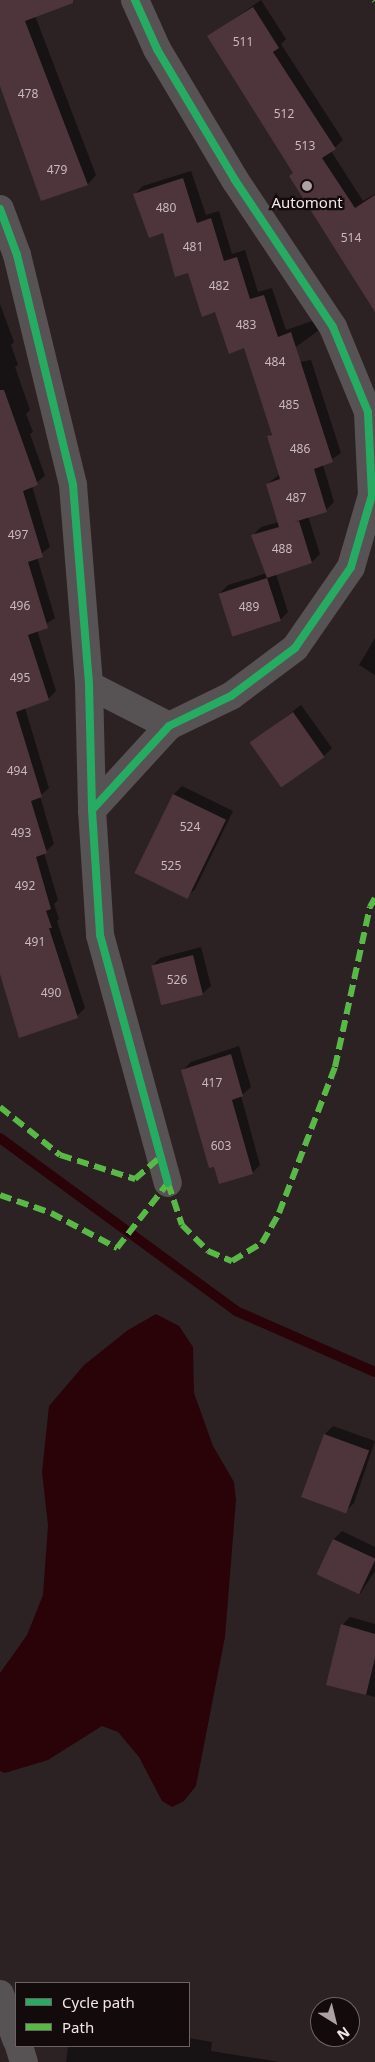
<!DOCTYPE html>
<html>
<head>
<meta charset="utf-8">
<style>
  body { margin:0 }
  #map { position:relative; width:375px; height:2062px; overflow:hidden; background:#2c2224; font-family:"Noto Sans",sans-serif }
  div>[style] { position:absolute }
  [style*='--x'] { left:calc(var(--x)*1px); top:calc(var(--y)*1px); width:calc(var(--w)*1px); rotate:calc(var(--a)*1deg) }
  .water>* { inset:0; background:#2a0309 }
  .shadow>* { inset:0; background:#0007 }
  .stream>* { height:10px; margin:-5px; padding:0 5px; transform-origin:5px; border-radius:5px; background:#2a0309 }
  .building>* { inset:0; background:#4d353b; transform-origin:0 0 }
  .minor>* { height:28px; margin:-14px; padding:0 14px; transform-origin:14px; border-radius:14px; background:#575253 }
  .quiet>* { height:6px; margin-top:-3px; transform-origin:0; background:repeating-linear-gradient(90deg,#58b947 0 12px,transparent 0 18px) }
  .cycleway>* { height:8px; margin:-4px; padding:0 4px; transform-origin:4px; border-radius:4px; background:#26ab63 }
  .dots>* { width:14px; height:14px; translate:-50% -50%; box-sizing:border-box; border:2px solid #130b0b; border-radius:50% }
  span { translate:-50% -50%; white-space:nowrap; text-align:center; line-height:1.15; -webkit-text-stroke:4.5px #130b0b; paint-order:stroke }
  .number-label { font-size:12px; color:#cababb }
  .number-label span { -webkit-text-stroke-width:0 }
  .poi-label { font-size:15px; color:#f3e6e6 }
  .legend { position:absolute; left:15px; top:1982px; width:175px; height:65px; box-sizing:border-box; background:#130b0b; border:1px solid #6d6363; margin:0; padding:6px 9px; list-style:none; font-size:15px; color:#f3e6e6 }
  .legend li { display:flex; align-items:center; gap:10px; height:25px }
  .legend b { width:25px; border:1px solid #6d6363 }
  .north { position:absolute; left:310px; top:1997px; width:50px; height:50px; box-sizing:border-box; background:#130b0b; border:1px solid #6d6363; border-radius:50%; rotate:144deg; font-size:14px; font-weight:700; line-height:20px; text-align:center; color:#f3e6e6 }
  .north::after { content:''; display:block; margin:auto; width:18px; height:22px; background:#ada1a2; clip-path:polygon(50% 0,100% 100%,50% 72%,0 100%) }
</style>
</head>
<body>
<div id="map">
  <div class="water">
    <div style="clip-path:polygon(156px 1314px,179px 1326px,193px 1347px,194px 1393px,213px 1446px,234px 1482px,236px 1500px,225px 1637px,196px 1786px,184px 1801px,172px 1807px,162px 1801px,139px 1757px,118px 1732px,102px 1726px,48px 1760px,5px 1773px,0 1771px,0 1673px,27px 1635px,43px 1595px,48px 1525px,42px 1472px,49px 1406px,84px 1365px,128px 1330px)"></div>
  </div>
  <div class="shadow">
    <div style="clip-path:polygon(0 0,29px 0,96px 175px,88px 184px,42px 200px,0 82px)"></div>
    <div style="clip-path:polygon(261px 0,286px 39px,281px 44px,343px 140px,331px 151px,363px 201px,375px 194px,375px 299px,209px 37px)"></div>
    <div style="clip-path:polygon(191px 171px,206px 215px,219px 211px,232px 254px,245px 250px,258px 292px,272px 288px,286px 330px,321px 318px,326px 325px,267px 368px,311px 360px,341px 453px,323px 465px,334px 502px,326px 510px,308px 516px,320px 554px,312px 562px,276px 574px,288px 612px,280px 620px,220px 593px,228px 585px,267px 573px,253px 535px,261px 527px,279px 522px,267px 484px,280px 474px,269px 437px,272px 433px,245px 347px,135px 194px,143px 186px)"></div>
    <div style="clip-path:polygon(0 304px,14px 342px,11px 345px,18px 365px,15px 367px,30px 410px,26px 414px,33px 432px,30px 434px,45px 476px,32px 486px,50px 547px,37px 557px,55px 618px,37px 630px,56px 691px,48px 699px,25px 708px,49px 788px,40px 796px,54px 844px,44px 853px,58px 900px,54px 904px,59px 919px,57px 921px,85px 1008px,77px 1016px,0 970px)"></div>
    <div style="clip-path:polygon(375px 638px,375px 675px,359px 665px)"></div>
    <div style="clip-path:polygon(301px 705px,332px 748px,324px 756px,251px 743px)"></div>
    <div style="clip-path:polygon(182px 786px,233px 811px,195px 889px,187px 897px,136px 872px,174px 794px)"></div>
    <div style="clip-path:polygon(201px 947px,211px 986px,202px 994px,152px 966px,160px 958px)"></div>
    <div style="clip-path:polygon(239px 1046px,251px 1087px,241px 1096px,260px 1165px,252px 1173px,183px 1070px,191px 1062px)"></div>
    <div style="clip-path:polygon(333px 1426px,375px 1441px,354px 1503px,346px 1511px,325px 1434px)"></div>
    <div style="clip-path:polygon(342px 1531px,375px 1547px,375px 1571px,360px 1594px,318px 1574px,334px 1539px)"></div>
    <div style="clip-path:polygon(350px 1617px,375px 1624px,375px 1697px,327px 1684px,342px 1625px)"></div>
    <div style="clip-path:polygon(189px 2038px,212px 2042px,211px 2051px,280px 2062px,66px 2062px,68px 2046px,189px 2046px)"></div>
  </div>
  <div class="stream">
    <div style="--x:0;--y:1138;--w:293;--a:36.2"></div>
    <div style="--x:236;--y:1311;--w:152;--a:23.7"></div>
  </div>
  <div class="building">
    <div style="clip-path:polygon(0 0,73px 0,73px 3px,25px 21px,88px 185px,41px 201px,0 86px)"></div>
    <div style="clip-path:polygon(253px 7px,279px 48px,273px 52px,336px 149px,322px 158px,355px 208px,375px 195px,375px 312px,289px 176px,293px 173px,207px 36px)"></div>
    <div style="clip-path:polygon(183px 178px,197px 223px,211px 218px,224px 261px,237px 257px,250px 299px,264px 295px,278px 337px,291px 332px,333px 462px,314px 469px,327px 512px,294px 522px,299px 521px,312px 563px,267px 578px,251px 535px,279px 527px,266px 484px,280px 479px,267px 436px,272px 435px,244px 348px,229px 354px,215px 312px,202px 317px,188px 273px,175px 277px,163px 233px,149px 238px,133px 194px)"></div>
    <div style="clip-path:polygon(0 390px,4px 390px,38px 485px,23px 491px,43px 557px,28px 562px,48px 628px,28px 635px,49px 700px,16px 712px,42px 797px,31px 801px,47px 853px,36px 857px,51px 909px,46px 911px,52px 928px,49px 928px,78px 1018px,19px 1038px,0 974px)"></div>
    <div style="left:267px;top:578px;width:45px;height:51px;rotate:72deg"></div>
    <div style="left:293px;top:712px;width:55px;height:53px;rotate:55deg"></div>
    <div style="left:173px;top:794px;width:59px;height:88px;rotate:26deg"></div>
    <div style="left:193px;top:955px;width:41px;height:43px;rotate:76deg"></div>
    <div style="clip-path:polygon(231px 1054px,243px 1096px,232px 1100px,253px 1174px,219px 1184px,214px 1167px,209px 1168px,181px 1070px)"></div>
    <div style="left:324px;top:1434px;width:48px;height:67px;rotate:20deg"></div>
    <div style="left:333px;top:1539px;width:47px;height:39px;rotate:25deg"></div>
    <div style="clip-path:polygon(341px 1624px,375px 1634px,375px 1658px,366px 1695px,326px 1685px)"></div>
  </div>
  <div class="minor">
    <div style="--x:0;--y:209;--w:49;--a:69.7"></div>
    <div style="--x:17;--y:255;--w:237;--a:76.3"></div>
    <div style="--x:73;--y:485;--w:201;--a:85.4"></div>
    <div style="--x:89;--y:685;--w:125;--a:88.6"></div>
    <div style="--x:92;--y:810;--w:125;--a:86.3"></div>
    <div style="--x:100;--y:935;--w:257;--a:74.7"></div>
    <div style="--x:89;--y:685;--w:90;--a:27.1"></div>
    <div style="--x:92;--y:810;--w:114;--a:-47.5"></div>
    <div style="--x:169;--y:726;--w:69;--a:-25.8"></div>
    <div style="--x:231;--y:696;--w:80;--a:-36.9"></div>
    <div style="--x:295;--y:648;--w:98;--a:-55.3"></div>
    <div style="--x:351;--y:567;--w:75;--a:-73.7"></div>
    <div style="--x:372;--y:495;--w:83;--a:-92.8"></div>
    <div style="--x:368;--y:412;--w:92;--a:-112.4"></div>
    <div style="--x:333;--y:327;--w:177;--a:-123.7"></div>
    <div style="--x:235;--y:180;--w:152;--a:-120.8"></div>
    <div style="--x:157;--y:49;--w:54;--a:-114.2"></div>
    <div style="--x:0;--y:1994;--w:48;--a:70.4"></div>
    <div style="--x:19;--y:2046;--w:17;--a:73"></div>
  </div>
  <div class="quiet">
    <div style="--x:374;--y:0;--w:1;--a:45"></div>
    <div style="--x:0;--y:1107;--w:77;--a:38.7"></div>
    <div style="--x:60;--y:1155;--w:79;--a:17.7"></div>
    <div style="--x:135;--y:1179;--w:35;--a:-41"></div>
    <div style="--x:168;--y:1183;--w:44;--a:71.6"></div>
    <div style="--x:182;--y:1225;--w:37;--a:45"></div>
    <div style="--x:208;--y:1251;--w:26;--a:23"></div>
    <div style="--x:232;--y:1261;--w:35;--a:-31"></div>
    <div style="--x:262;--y:1243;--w:34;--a:-60"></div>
    <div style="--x:279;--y:1213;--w:156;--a:-69"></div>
    <div style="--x:335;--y:1067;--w:164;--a:-77.7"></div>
    <div style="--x:370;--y:907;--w:10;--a:-61"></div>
    <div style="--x:0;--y:1195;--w:54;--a:19.4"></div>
    <div style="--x:51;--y:1213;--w:75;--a:27.9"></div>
    <div style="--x:117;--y:1248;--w:83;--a:-51.9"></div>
  </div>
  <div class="cycleway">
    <div style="--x:0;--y:209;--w:49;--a:69.7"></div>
    <div style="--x:17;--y:255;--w:237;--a:76.3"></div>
    <div style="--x:73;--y:485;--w:201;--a:85.4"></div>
    <div style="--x:89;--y:685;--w:125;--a:88.6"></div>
    <div style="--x:92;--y:810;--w:125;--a:86.3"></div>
    <div style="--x:100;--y:935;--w:257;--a:74.7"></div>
    <div style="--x:92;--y:810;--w:114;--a:-47.5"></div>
    <div style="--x:169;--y:726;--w:69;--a:-25.8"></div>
    <div style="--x:231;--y:696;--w:80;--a:-36.9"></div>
    <div style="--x:295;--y:648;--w:98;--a:-55.3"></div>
    <div style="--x:351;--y:567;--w:75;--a:-73.7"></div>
    <div style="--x:372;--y:495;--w:83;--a:-92.8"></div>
    <div style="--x:368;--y:412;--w:92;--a:-112.4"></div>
    <div style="--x:333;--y:327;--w:177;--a:-123.7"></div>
    <div style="--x:235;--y:180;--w:152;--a:-120.8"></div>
    <div style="--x:157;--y:49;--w:54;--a:-114.2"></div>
  </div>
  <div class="dots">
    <div style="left:307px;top:186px;background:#ada1a2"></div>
  </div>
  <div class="number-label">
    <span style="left:243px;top:42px">511</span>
    <span style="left:28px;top:94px">478</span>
    <span style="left:284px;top:114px">512</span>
    <span style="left:305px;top:146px">513</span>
    <span style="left:57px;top:170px">479</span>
    <span style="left:166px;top:208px">480</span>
    <span style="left:351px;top:238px">514</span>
    <span style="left:193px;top:247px">481</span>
    <span style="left:219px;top:286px">482</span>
    <span style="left:246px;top:325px">483</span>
    <span style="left:275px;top:362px">484</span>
    <span style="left:289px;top:405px">485</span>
    <span style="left:300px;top:449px">486</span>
    <span style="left:296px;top:498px">487</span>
    <span style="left:18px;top:535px">497</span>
    <span style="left:282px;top:549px">488</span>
    <span style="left:20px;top:606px">496</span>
    <span style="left:249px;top:607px">489</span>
    <span style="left:20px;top:678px">495</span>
    <span style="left:17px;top:771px">494</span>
    <span style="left:190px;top:827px">524</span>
    <span style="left:21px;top:833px">493</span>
    <span style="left:171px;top:866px">525</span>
    <span style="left:25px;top:886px">492</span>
    <span style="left:35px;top:942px">491</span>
    <span style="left:177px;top:980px">526</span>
    <span style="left:51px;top:993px">490</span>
    <span style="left:212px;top:1083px">417</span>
    <span style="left:221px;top:1146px">603</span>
  </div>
  <div class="poi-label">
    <span style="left:307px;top:203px">Automont</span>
  </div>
  <ul class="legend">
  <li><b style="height:6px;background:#26ab63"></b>Cycle path</li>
  <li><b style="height:6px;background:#58b947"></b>Path</li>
  </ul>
  <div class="north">N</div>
</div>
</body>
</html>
